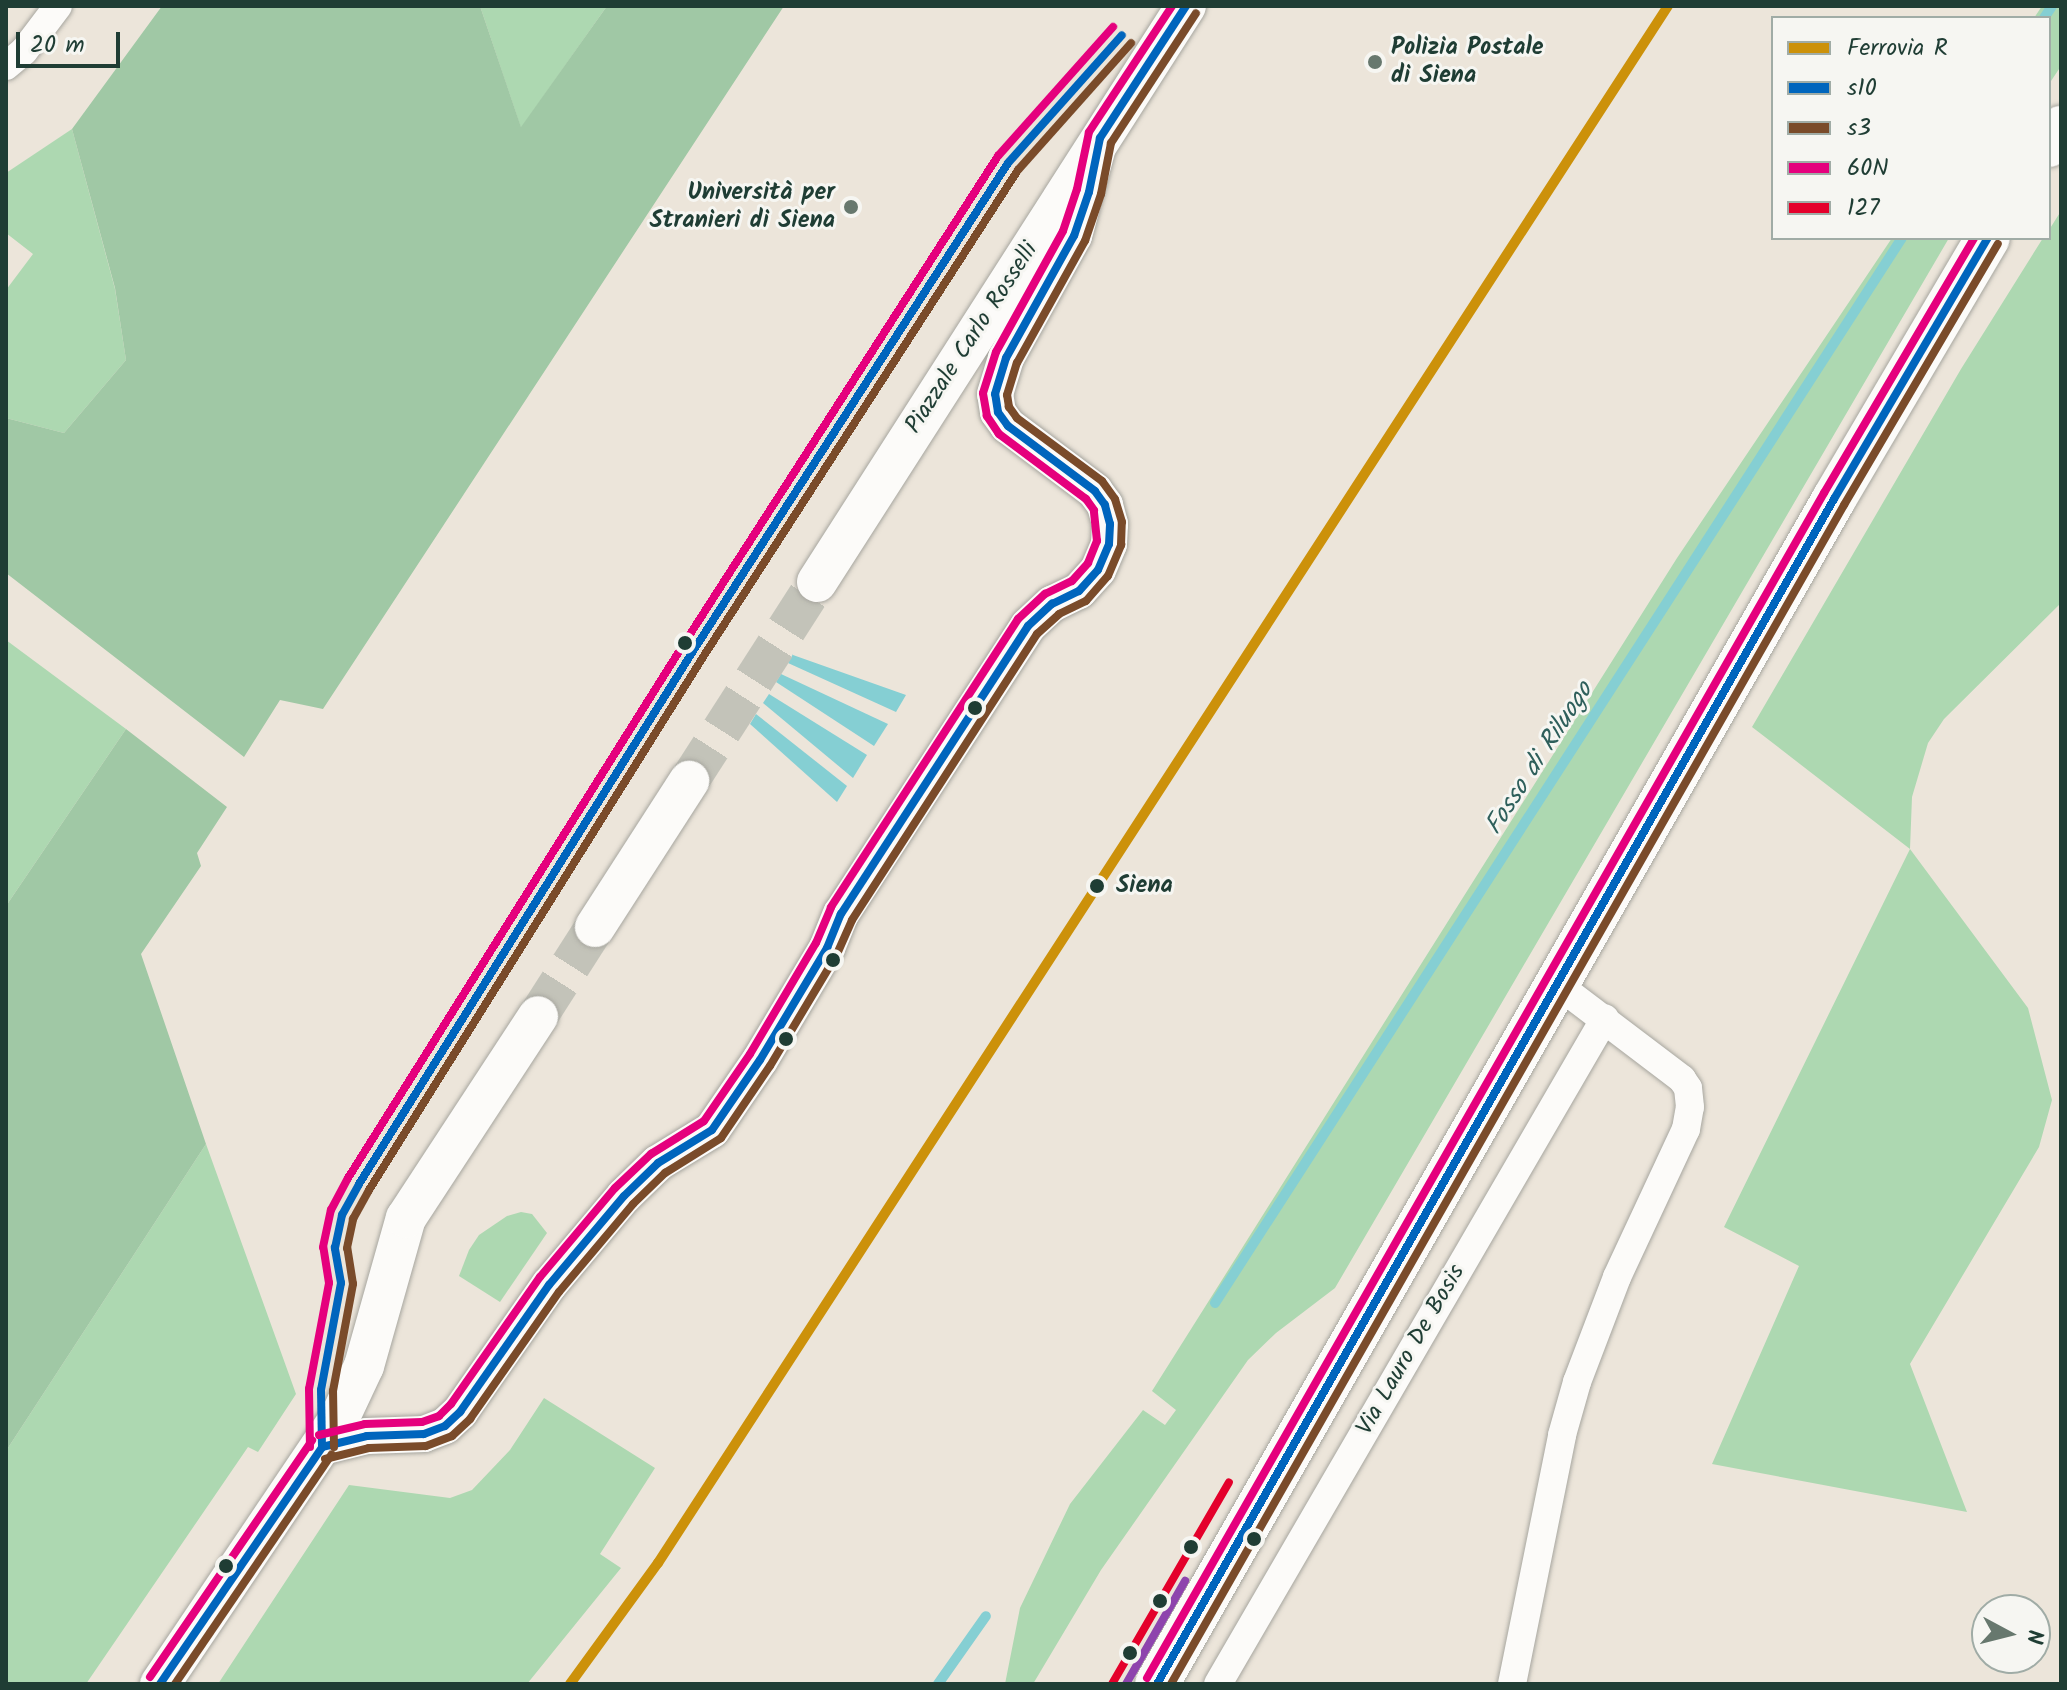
<!DOCTYPE html>
<html>
<head>
<meta charset="utf-8">
<style>
  body { margin:0 }
  #map { position:relative; width:2067px; height:1690px; overflow:hidden; background:#ece5da; font-family:Kalam,sans-serif }
  div>[style] { position:absolute }
  [style*='--x'] { left:calc(var(--x)*1px); top:calc(var(--y)*1px); width:calc(var(--w)*1px); rotate:calc(var(--a)*1deg) }
  .green>* { inset:0; background:#add8b1 }
  .forest>* { inset:0; background:#a0c8a5 }
  .water>* { inset:0; background:#85cfd3 }
  .stream>* { height:10px; margin:-5px; padding:0 5px; transform-origin:5px; border-radius:5px; background:#85cfd3 }
  .secondary-tunnel>* { height:40px; margin-top:-20px; transform-origin:0; background:repeating-linear-gradient(90deg,#c3c3b9 0 40px,transparent 0 60px) }
  .roads { filter:drop-shadow(0 0 2px #a7a69f) drop-shadow(0 0 2px #a7a69f) }
  .minor>* { height:28px; margin:-14px; padding:0 14px; transform-origin:14px; border-radius:14px; background:#fcfbf9 }
  .tertiary>* { height:36px; margin:-18px; padding:0 18px; transform-origin:18px; border-radius:18px; background:#fcfbf9 }
  .secondary>* { height:40px; margin:-20px; padding:0 20px; transform-origin:20px; border-radius:20px; background:#fcfbf9 }
  .primary>* { height:44px; margin:-22px; padding:0 22px; transform-origin:22px; border-radius:22px; background:#fcfbf9 }
  .bus-1>* { height:8px; margin:-4px; padding:0 4px; transform-origin:4px; border-radius:4px; background:#0065bd }
  .bus-2>* { height:8px; margin:-4px; padding:0 4px; transform-origin:4px; border-radius:4px; background:#7a4b2a }
  .bus-3>* { height:8px; margin:-4px; padding:0 4px; transform-origin:4px; border-radius:4px; background:#e5007d }
  .bus-4>* { height:8px; margin:-4px; padding:0 4px; transform-origin:4px; border-radius:4px; background:#e4002b }
  .bus-5>* { height:8px; margin:-4px; padding:0 4px; transform-origin:4px; border-radius:4px; background:#8e44ad }
  .rail-1>* { height:10px; margin:-5px; padding:0 5px; transform-origin:5px; border-radius:5px; background:#cc910a }
  .dots>* { width:22px; height:22px; translate:-50% -50%; box-sizing:border-box; border:4px solid #f6f6f2; border-radius:50% }
  span { translate:-50% -50%; white-space:nowrap; text-align:center; line-height:1.15; -webkit-text-stroke:6px #f6f6f2; paint-order:stroke }
  .poi-label { font-size:24px; color:#1f3d34; font-weight:700 }
  .left { translate:0 -50%; text-align:left }
  .right { translate:-100% -50%; text-align:right }
  .street-label { font-size:24px; color:#1f3d34 }
  .stop-label { font-size:24px; color:#1f3d34; font-weight:700 }
  .water-label { font-size:26px; color:#2e5f5b; font-style:italic }
  .frame { position:absolute; inset:0; border:8px solid #1f3d34; pointer-events:none }
  .legend { position:absolute; left:1771px; top:16px; width:280px; height:224px; box-sizing:border-box; background:#f6f6f2; border:2px solid #a0aca6; margin:0; padding:10px 14px; list-style:none; font-size:24px; color:#1f3d34 }
  .legend li { display:flex; align-items:center; gap:16px; height:40px }
  .legend b { width:40px; border:2px solid #a0aca6 }
  .north { position:absolute; left:1971px; top:1594px; width:80px; height:80px; box-sizing:border-box; background:#f6f6f2; border:2px solid #a0aca6; border-radius:50%; rotate:97deg; font-size:22px; font-weight:700; line-height:32px; text-align:center; color:#1f3d34 }
  .north::after { content:''; display:block; margin:auto; width:28px; height:36px; background:#67786e; clip-path:polygon(50% 0,100% 100%,50% 72%,0 100%) }
  .scale { position:absolute; left:16px; top:32px; width:104px; height:36px; box-sizing:border-box; border:4px solid #1f3d34; border-top:0; padding-left:10px; font-size:24px; line-height:28px; white-space:nowrap; color:#1f3d34; -webkit-text-stroke:6px #f6f6f2; paint-order:stroke }
</style>
</head>
<body>
<div id="map">
  <div class="green">
    <div style="clip-path:polygon(480px 6px,607px 6px,521px 128px)"></div>
    <div style="clip-path:polygon(2042px 6px,2061px 6px,2061px 66px,2049px 84px,2049px 18px,2034px 18px)"></div>
    <div style="clip-path:polygon(72px 129px,115px 289px,126px 360px,64px 433px,6px 418px,6px 290px,33px 254px,6px 233px,6px 173px)"></div>
    <div style="clip-path:polygon(2061px 211px,2061px 603px,1944px 719px,1928px 743px,1912px 797px,1910px 849px,2028px 1008px,2052px 1100px,2039px 1147px,1910px 1364px,1967px 1512px,1712px 1464px,1799px 1266px,1724px 1227px,1910px 849px,1752px 727px,1961px 369px,2043px 238px,2049px 238px,2049px 230px)"></div>
    <div style="clip-path:polygon(1892px 238px,1949px 238px,1335px 1288px,1276px 1333px,1248px 1360px,1101px 1570px,1033px 1684px,1005px 1684px,1020px 1608px,1070px 1504px,1143px 1410px,1165px 1425px,1176px 1410px,1152px 1391px,1677px 558px)"></div>
    <div style="clip-path:polygon(6px 640px,126px 729px,6px 906px)"></div>
    <div style="clip-path:polygon(206px 1144px,296px 1394px,258px 1452px,248px 1447px,86px 1684px,6px 1684px,6px 1451px)"></div>
    <div style="clip-path:polygon(521px 1212px,532px 1214px,547px 1233px,500px 1302px,459px 1276px,469px 1250px,479px 1235px,507px 1216px)"></div>
    <div style="clip-path:polygon(544px 1398px,655px 1468px,600px 1554px,621px 1568px,527px 1684px,218px 1684px,349px 1485px,450px 1498px,472px 1490px,510px 1450px)"></div>
  </div>
  <div class="forest">
    <div style="clip-path:polygon(162px 6px,480px 6px,521px 127px,607px 6px,784px 6px,323px 709px,280px 700px,244px 757px,6px 573px,6px 418px,64px 433px,126px 360px,115px 288px,72px 129px)"></div>
    <div style="clip-path:polygon(126px 729px,227px 807px,197px 853px,201px 866px,141px 954px,206px 1144px,6px 1451px,6px 906px)"></div>
  </div>
  <div class="water">
    <div style="clip-path:polygon(793px 654px,793px 655px,906px 695px,896px 712px,788px 663px)"></div>
    <div style="clip-path:polygon(781px 674px,888px 724px,874px 746px,776px 682px)"></div>
    <div style="clip-path:polygon(769px 694px,867px 755px,853px 778px,763px 703px)"></div>
    <div style="clip-path:polygon(756px 714px,847px 786px,837px 802px,750px 724px)"></div>
  </div>
  <div class="stream">
    <div style="--x:2044;--y:18;--w:14;--a:-56"></div>
    <div style="--x:1215;--y:1303;--w:1267;--a:-57.18"></div>
    <div style="--x:938;--y:1684;--w:83;--a:-54.8"></div>
  </div>
  <div class="secondary-tunnel">
    <div style="--x:689;--y:781;--w:237;--a:-57.3"></div>
    <div style="--x:538;--y:1016;--w:106;--a:-57.4"></div>
  </div>
  <div class="roads">
    <div class="minor">
      <div style="--x:6;--y:66;--w:23;--a:-40"></div>
      <div style="--x:24;--y:51;--w:56;--a:-52.9"></div>
      <div style="--x:1218;--y:1684;--w:770;--a:-59.84"></div>
      <div style="--x:1512;--y:1684;--w:254;--a:-78.6"></div>
      <div style="--x:1562;--y:1435;--w:55;--a:-74.2"></div>
      <div style="--x:1577;--y:1382;--w:112;--a:-69.1"></div>
      <div style="--x:1617;--y:1277;--w:163;--a:-65"></div>
      <div style="--x:1686;--y:1129;--w:22;--a:-80"></div>
      <div style="--x:1690;--y:1107;--w:19;--a:-96"></div>
      <div style="--x:1688;--y:1088;--w:11;--a:-124"></div>
      <div style="--x:1682;--y:1079;--w:157;--a:-142.8"></div>
    </div>
    <div class="tertiary">
      <div style="--x:322;--y:1447;--w:46;--a:-13.7"></div>
      <div style="--x:367;--y:1436;--w:57;--a:-2"></div>
      <div style="--x:424;--y:1434;--w:22;--a:-21"></div>
      <div style="--x:445;--y:1426;--w:21;--a:-43"></div>
      <div style="--x:460;--y:1412;--w:155;--a:-55"></div>
      <div style="--x:549;--y:1285;--w:116;--a:-49.9"></div>
      <div style="--x:624;--y:1196;--w:47;--a:-44.1"></div>
      <div style="--x:658;--y:1163;--w:63;--a:-31.4"></div>
      <div style="--x:712;--y:1130;--w:85;--a:-55.6"></div>
      <div style="--x:760;--y:1060;--w:131;--a:-59.1"></div>
      <div style="--x:827;--y:948;--w:37;--a:-68"></div>
      <div style="--x:841;--y:914;--w:343;--a:-57"></div>
      <div style="--x:1028;--y:626;--w:33;--a:-43"></div>
      <div style="--x:1052;--y:604;--w:30;--a:-26"></div>
      <div style="--x:1079;--y:591;--w:28;--a:-48"></div>
      <div style="--x:1098;--y:570;--w:28;--a:-67"></div>
      <div style="--x:1109;--y:544;--w:20;--a:-87"></div>
      <div style="--x:1110;--y:524;--w:20;--a:-105"></div>
      <div style="--x:1105;--y:505;--w:17;--a:-126"></div>
      <div style="--x:1095;--y:491;--w:109;--a:-143.2"></div>
      <div style="--x:1008;--y:426;--w:17;--a:-126"></div>
      <div style="--x:998;--y:412;--w:18;--a:-99"></div>
      <div style="--x:995;--y:394;--w:38;--a:-73"></div>
      <div style="--x:1006;--y:358;--w:140;--a:-60.9"></div>
      <div style="--x:1074;--y:236;--w:88;--a:-74.9"></div>
    </div>
    <div class="secondary">
      <div style="--x:817;--y:582;--w:684;--a:-57.36"></div>
      <div style="--x:595;--y:927;--w:174;--a:-57.2"></div>
      <div style="--x:160;--y:1684;--w:322;--a:-56"></div>
      <div style="--x:340;--y:1417;--w:56;--a:-64.8"></div>
      <div style="--x:364;--y:1366;--w:154;--a:-74.2"></div>
      <div style="--x:406;--y:1218;--w:241;--a:-56.8"></div>
    </div>
    <div class="primary">
      <div style="--x:2049;--y:145;--w:21;--a:-55"></div>
      <div style="--x:1157;--y:1684;--w:1365;--a:-60.26"></div>
      <div style="--x:1834;--y:499;--w:303;--a:-59.5"></div>
    </div>
  </div>
  <div class="bus-1">
    <div style="--x:322;--y:1447;--w:46;--a:-13.7"></div>
    <div style="--x:367;--y:1436;--w:57;--a:-2"></div>
    <div style="--x:424;--y:1434;--w:22;--a:-21"></div>
    <div style="--x:445;--y:1426;--w:21;--a:-43"></div>
    <div style="--x:460;--y:1412;--w:155;--a:-55"></div>
    <div style="--x:549;--y:1285;--w:116;--a:-49.9"></div>
    <div style="--x:624;--y:1196;--w:47;--a:-44.1"></div>
    <div style="--x:658;--y:1163;--w:63;--a:-31.4"></div>
    <div style="--x:712;--y:1130;--w:85;--a:-55.6"></div>
    <div style="--x:760;--y:1060;--w:131;--a:-59.1"></div>
    <div style="--x:827;--y:948;--w:37;--a:-68"></div>
    <div style="--x:841;--y:914;--w:343;--a:-57"></div>
    <div style="--x:1028;--y:626;--w:33;--a:-43"></div>
    <div style="--x:1052;--y:604;--w:30;--a:-26"></div>
    <div style="--x:1079;--y:591;--w:28;--a:-48"></div>
    <div style="--x:1098;--y:570;--w:28;--a:-67"></div>
    <div style="--x:1109;--y:544;--w:20;--a:-87"></div>
    <div style="--x:1110;--y:524;--w:20;--a:-105"></div>
    <div style="--x:1105;--y:505;--w:17;--a:-126"></div>
    <div style="--x:1095;--y:491;--w:109;--a:-143.2"></div>
    <div style="--x:1008;--y:426;--w:17;--a:-126"></div>
    <div style="--x:998;--y:412;--w:18;--a:-99"></div>
    <div style="--x:995;--y:394;--w:38;--a:-73"></div>
    <div style="--x:1006;--y:358;--w:140;--a:-60.9"></div>
    <div style="--x:1074;--y:236;--w:46;--a:-71.2"></div>
    <div style="--x:1089;--y:192;--w:55;--a:-78.5"></div>
    <div style="--x:1100;--y:138;--w:158;--a:-56.9"></div>
    <div style="--x:322;--y:1447;--w:57;--a:-91"></div>
    <div style="--x:321;--y:1390;--w:109;--a:-79.4"></div>
    <div style="--x:341;--y:1283;--w:36;--a:-100"></div>
    <div style="--x:335;--y:1248;--w:34;--a:-78"></div>
    <div style="--x:342;--y:1215;--w:35;--a:-61"></div>
    <div style="--x:359;--y:1184;--w:633;--a:-57.92"></div>
    <div style="--x:695;--y:648;--w:577;--a:-57.16"></div>
    <div style="--x:1008;--y:163;--w:171;--a:-48.3"></div>
    <div style="--x:160;--y:1684;--w:287;--a:-55.6"></div>
    <div style="--x:1157;--y:1684;--w:1365;--a:-60.26"></div>
    <div style="--x:1834;--y:499;--w:303;--a:-59.5"></div>
  </div>
  <div class="bus-2">
    <div style="--x:334;--y:1447;--w:56;--a:-91"></div>
    <div style="--x:333;--y:1391;--w:109;--a:-79.4"></div>
    <div style="--x:353;--y:1284;--w:36;--a:-99"></div>
    <div style="--x:347;--y:1248;--w:30;--a:-78"></div>
    <div style="--x:353;--y:1219;--w:33;--a:-61"></div>
    <div style="--x:369;--y:1190;--w:633;--a:-57.92"></div>
    <div style="--x:705;--y:654;--w:576;--a:-57.11"></div>
    <div style="--x:1018;--y:170;--w:170;--a:-48.3"></div>
    <div style="--x:325;--y:1459;--w:45;--a:-14"></div>
    <div style="--x:369;--y:1448;--w:57;--a:-2"></div>
    <div style="--x:426;--y:1446;--w:28;--a:-21"></div>
    <div style="--x:452;--y:1436;--w:25;--a:-43"></div>
    <div style="--x:470;--y:1419;--w:155;--a:-55"></div>
    <div style="--x:559;--y:1292;--w:115;--a:-49.9"></div>
    <div style="--x:633;--y:1204;--w:45;--a:-44.1"></div>
    <div style="--x:665;--y:1173;--w:66;--a:-32"></div>
    <div style="--x:721;--y:1138;--w:87;--a:-55.8"></div>
    <div style="--x:770;--y:1066;--w:131;--a:-59.1"></div>
    <div style="--x:837;--y:954;--w:37;--a:-66"></div>
    <div style="--x:852;--y:920;--w:341;--a:-57.1"></div>
    <div style="--x:1037;--y:634;--w:30;--a:-42"></div>
    <div style="--x:1059;--y:614;--w:30;--a:-26"></div>
    <div style="--x:1086;--y:601;--w:33;--a:-49"></div>
    <div style="--x:1108;--y:576;--w:34;--a:-67"></div>
    <div style="--x:1121;--y:545;--w:23;--a:-88"></div>
    <div style="--x:1122;--y:522;--w:24;--a:-107"></div>
    <div style="--x:1115;--y:499;--w:22;--a:-126"></div>
    <div style="--x:1102;--y:481;--w:106;--a:-143.5"></div>
    <div style="--x:1017;--y:418;--w:14;--a:-126"></div>
    <div style="--x:1009;--y:407;--w:12;--a:-99"></div>
    <div style="--x:1007;--y:395;--w:34;--a:-73"></div>
    <div style="--x:1017;--y:363;--w:140;--a:-60.9"></div>
    <div style="--x:1085;--y:241;--w:50;--a:-71.2"></div>
    <div style="--x:1101;--y:194;--w:52;--a:-78.9"></div>
    <div style="--x:1111;--y:143;--w:155;--a:-56.8"></div>
    <div style="--x:175;--y:1684;--w:278;--a:-55.7"></div>
    <div style="--x:1171;--y:1684;--w:1358;--a:-60.28"></div>
    <div style="--x:1844;--y:505;--w:303;--a:-59.5"></div>
  </div>
  <div class="bus-3">
    <div style="--x:319;--y:1435;--w:47;--a:-13.4"></div>
    <div style="--x:365;--y:1424;--w:57;--a:-2"></div>
    <div style="--x:422;--y:1422;--w:18;--a:-19"></div>
    <div style="--x:439;--y:1416;--w:17;--a:-45"></div>
    <div style="--x:451;--y:1404;--w:155;--a:-55"></div>
    <div style="--x:540;--y:1277;--w:116;--a:-49.9"></div>
    <div style="--x:615;--y:1188;--w:50;--a:-43.4"></div>
    <div style="--x:651;--y:1154;--w:62;--a:-31.9"></div>
    <div style="--x:704;--y:1121;--w:81;--a:-55.5"></div>
    <div style="--x:750;--y:1054;--w:129;--a:-59.3"></div>
    <div style="--x:816;--y:943;--w:39;--a:-67"></div>
    <div style="--x:831;--y:907;--w:343;--a:-57"></div>
    <div style="--x:1018;--y:619;--w:37;--a:-43"></div>
    <div style="--x:1045;--y:594;--w:30;--a:-26"></div>
    <div style="--x:1072;--y:581;--w:24;--a:-48"></div>
    <div style="--x:1088;--y:563;--w:24;--a:-68"></div>
    <div style="--x:1097;--y:541;--w:31;--a:-96"></div>
    <div style="--x:1094;--y:510;--w:14;--a:-126"></div>
    <div style="--x:1086;--y:499;--w:109;--a:-143.2"></div>
    <div style="--x:999;--y:434;--w:22;--a:-124"></div>
    <div style="--x:987;--y:416;--w:23;--a:-100"></div>
    <div style="--x:983;--y:393;--w:43;--a:-72.4"></div>
    <div style="--x:996;--y:352;--w:138;--a:-61"></div>
    <div style="--x:1063;--y:231;--w:44;--a:-71.6"></div>
    <div style="--x:1077;--y:189;--w:58;--a:-78.1"></div>
    <div style="--x:1089;--y:132;--w:151;--a:-56.6"></div>
    <div style="--x:310;--y:1447;--w:58;--a:-91"></div>
    <div style="--x:309;--y:1389;--w:108;--a:-79.3"></div>
    <div style="--x:329;--y:1283;--w:36;--a:-99"></div>
    <div style="--x:323;--y:1247;--w:38;--a:-78"></div>
    <div style="--x:331;--y:1210;--w:36;--a:-62"></div>
    <div style="--x:348;--y:1178;--w:633;--a:-57.84"></div>
    <div style="--x:685;--y:642;--w:578;--a:-57.22"></div>
    <div style="--x:998;--y:156;--w:173;--a:-48.3"></div>
    <div style="--x:150;--y:1677;--w:287;--a:-55.6"></div>
    <div style="--x:1147;--y:1678;--w:1365;--a:-60.26"></div>
    <div style="--x:1824;--y:493;--w:296;--a:-59.5"></div>
  </div>
  <div class="bus-4">
    <div style="--x:1112;--y:1684;--w:233;--a:-59.9"></div>
  </div>
  <div class="bus-5">
    <div style="--x:1126;--y:1684;--w:119;--a:-60.2"></div>
  </div>
  <div class="rail-1">
    <div style="--x:570;--y:1684;--w:150;--a:-54"></div>
    <div style="--x:658;--y:1563;--w:1856;--a:-57.03"></div>
  </div>
  <div class="dots">
    <div style="left:1375px;top:62px;background:#67786e"></div>
    <div style="left:851px;top:207px;background:#67786e"></div>
    <div style="left:685px;top:643px;background:#1f3d34"></div>
    <div style="left:975px;top:708px;background:#1f3d34"></div>
    <div style="left:1097px;top:886px;background:#1f3d34"></div>
    <div style="left:833px;top:960px;background:#1f3d34"></div>
    <div style="left:786px;top:1039px;background:#1f3d34"></div>
    <div style="left:1254px;top:1539px;background:#1f3d34"></div>
    <div style="left:1191px;top:1547px;background:#1f3d34"></div>
    <div style="left:226px;top:1566px;background:#1f3d34"></div>
    <div style="left:1160px;top:1601px;background:#1f3d34"></div>
    <div style="left:1130px;top:1653px;background:#1f3d34"></div>
  </div>
  <div class="poi-label">
    <span class="left" style="left:1391px;top:62px">Polizia Postale<br>di Siena</span>
    <span class="right" style="left:835px;top:207px">Università per<br>Stranieri di Siena</span>
  </div>
  <div class="street-label">
    <span style="left:972px;top:338px;rotate:-57deg">Piazzale Carlo Rosselli</span>
    <span style="left:1411px;top:1350px;rotate:-60deg">Via Lauro De Bosis</span>
  </div>
  <div class="stop-label">
    <span class="left" style="left:1116px;top:886px">Siena</span>
  </div>
  <div class="water-label">
    <span style="left:1540px;top:759px;rotate:-57deg">Fosso di Riluogo</span>
  </div>
  <div class="frame"></div>
  <ul class="legend">
  <li><b style="height:10px;background:#cc910a"></b>Ferrovia R</li>
  <li><b style="height:10px;background:#0065bd"></b>s10</li>
  <li><b style="height:10px;background:#7a4b2a"></b>s3</li>
  <li><b style="height:10px;background:#e5007d"></b>60N</li>
  <li><b style="height:10px;background:#e4002b"></b>127</li>
  </ul>
  <div class="north">N</div>
  <div class="scale">20 m</div>
</div>
</body>
</html>
